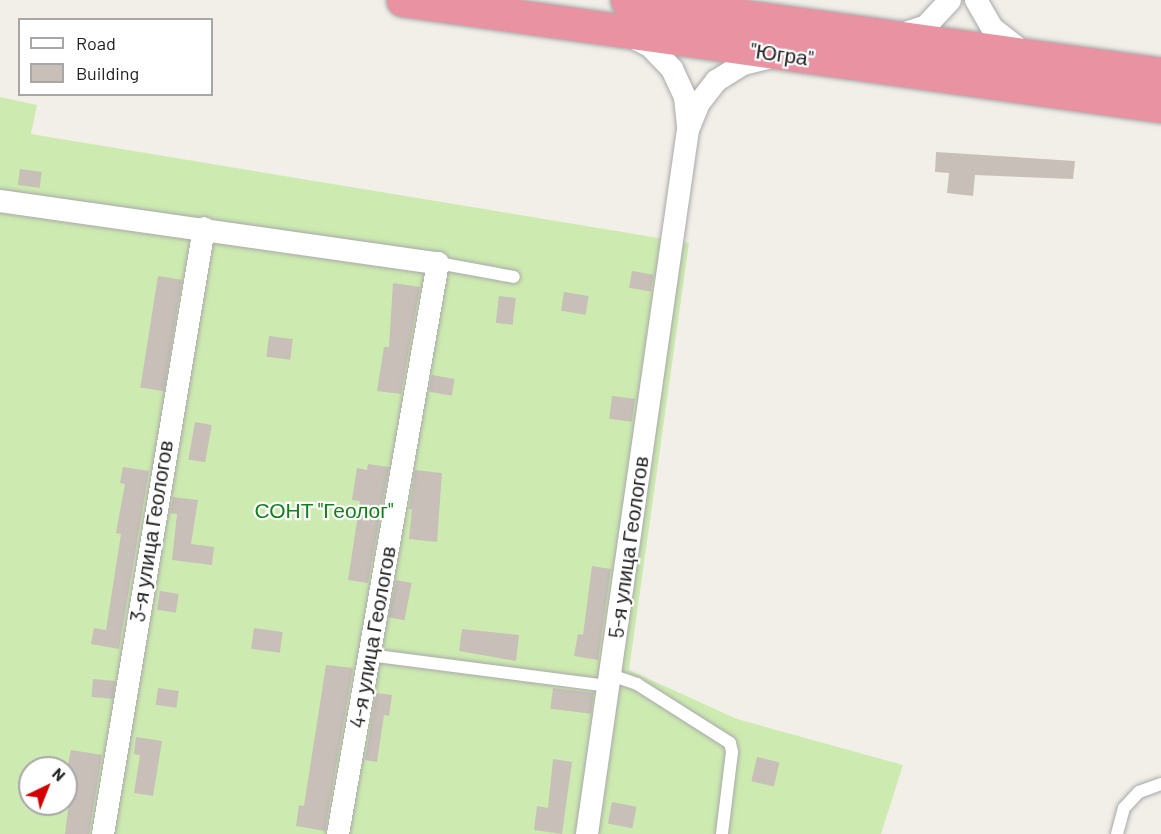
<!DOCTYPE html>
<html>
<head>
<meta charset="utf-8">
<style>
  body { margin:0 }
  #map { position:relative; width:1161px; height:834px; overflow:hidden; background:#f2efe9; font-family:Barlow,sans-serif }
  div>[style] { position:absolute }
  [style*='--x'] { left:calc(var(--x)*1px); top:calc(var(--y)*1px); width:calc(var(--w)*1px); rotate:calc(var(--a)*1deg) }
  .grass>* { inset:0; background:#cdebb0 }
  .building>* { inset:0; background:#c7bfb8; transform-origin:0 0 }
  .roads { filter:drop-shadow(0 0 2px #a9a9a9) drop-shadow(0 0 2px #a9a9a9) }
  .lane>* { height:12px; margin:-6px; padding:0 6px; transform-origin:6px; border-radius:6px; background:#fff }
  .street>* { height:22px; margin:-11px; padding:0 11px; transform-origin:11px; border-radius:11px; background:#fff }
  .highway>* { height:33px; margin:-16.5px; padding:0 16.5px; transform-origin:16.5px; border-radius:16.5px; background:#e892a2 }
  span { translate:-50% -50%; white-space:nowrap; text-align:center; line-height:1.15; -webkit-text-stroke:4.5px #fff; paint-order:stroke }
  .street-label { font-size:21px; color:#222 }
  .park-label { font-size:21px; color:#0c8416 }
  .legend { position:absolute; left:18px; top:18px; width:195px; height:78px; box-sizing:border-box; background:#fff; border:2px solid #a7a7a7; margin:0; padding:8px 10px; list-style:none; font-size:18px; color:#222 }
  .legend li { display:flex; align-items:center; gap:12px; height:30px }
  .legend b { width:30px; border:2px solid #a7a7a7 }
  .north { position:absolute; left:18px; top:756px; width:60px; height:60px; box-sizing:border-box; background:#fff; border:2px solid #a7a7a7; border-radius:50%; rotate:43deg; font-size:16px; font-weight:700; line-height:24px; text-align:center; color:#222 }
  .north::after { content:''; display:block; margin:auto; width:21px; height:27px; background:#d40000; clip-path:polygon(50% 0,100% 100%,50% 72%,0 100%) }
</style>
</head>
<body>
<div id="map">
  <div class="grass">
    <div style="clip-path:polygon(evenodd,0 97px,37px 105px,31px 134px,689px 243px,629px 670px,737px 719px,903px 765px,881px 834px,0 834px,0 97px,30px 768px,66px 768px,66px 804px,30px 804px,30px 768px)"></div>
  </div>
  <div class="building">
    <div style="clip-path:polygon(936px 152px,1075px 161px,1073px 179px,975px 175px,973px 196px,947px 193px,949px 173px,935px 172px)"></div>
    <div style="left:20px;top:169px;width:22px;height:16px;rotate:8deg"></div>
    <div style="left:632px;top:271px;width:22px;height:17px;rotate:10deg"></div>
    <div style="left:158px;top:276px;width:24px;height:113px;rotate:9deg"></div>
    <div style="clip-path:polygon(393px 283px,420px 287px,401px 394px,377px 391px,384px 347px,389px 347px)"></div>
    <div style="left:564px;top:292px;width:25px;height:19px;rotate:9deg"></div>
    <div style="left:499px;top:296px;width:17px;height:27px;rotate:7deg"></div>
    <div style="left:269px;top:336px;width:24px;height:21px;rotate:7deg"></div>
    <div style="left:432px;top:375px;width:23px;height:17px;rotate:10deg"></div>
    <div style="left:612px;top:396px;width:23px;height:23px;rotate:7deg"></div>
    <div style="left:195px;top:422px;width:17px;height:38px;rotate:10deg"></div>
    <div style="clip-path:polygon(368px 464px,389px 467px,368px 583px,348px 580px,360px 501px,352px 500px,357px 468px,367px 470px)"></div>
    <div style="clip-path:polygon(123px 467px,149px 471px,119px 649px,91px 644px,94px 628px,106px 630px,121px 534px,116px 533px,125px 484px,120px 483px)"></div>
    <div style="clip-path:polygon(415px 470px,442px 473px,437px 542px,409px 539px,412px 509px,409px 509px)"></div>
    <div style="clip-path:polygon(173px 497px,198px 500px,191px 544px,214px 547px,212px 565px,172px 560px,177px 514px,170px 513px)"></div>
    <div style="clip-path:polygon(592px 566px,611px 569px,598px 660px,574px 656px,578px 634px,583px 635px)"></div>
    <div style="left:396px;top:580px;width:16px;height:38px;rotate:11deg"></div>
    <div style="left:160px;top:591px;width:19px;height:19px;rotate:9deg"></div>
    <div style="left:254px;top:628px;width:29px;height:21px;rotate:8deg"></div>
    <div style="clip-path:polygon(462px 629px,519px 635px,516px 661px,459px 651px)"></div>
    <div style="clip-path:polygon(326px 665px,353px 668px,325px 831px,296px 826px,299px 805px,304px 806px)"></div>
    <div style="left:93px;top:679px;width:22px;height:18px;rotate:5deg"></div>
    <div style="left:158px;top:688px;width:21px;height:17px;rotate:8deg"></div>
    <div style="left:553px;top:688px;width:41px;height:21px;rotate:7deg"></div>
    <div style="clip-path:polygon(376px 693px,392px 695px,389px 716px,384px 715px,377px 762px,365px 760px)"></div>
    <div style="clip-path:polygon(136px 737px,162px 741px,153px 796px,134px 793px,140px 755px,134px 754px)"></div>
    <div style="clip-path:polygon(71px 750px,102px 755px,89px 834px,65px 834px,70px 795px,66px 795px,66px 774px)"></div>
    <div style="left:757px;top:757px;width:23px;height:25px;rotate:13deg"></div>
    <div style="clip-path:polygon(553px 759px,572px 762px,562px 834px,534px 830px,537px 806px,548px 808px)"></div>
    <div style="left:612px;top:802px;width:25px;height:22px;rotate:11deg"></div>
  </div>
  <div class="roads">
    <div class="lane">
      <div style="--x:438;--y:263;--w:77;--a:10.4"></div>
      <div style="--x:369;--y:655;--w:242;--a:7.4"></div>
      <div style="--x:611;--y:675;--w:28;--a:19"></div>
      <div style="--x:637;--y:684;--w:110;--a:32.4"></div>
      <div style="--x:730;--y:743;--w:9;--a:77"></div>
      <div style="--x:732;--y:752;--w:83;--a:97"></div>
      <div style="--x:1117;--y:834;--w:27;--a:-75"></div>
      <div style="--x:1124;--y:808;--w:22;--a:-47"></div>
      <div style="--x:1139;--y:792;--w:23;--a:-20"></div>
    </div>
    <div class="street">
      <div style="--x:976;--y:0;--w:32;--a:60"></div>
      <div style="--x:992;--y:28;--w:41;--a:38"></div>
      <div style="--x:899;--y:35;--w:28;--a:-18"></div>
      <div style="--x:926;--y:26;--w:35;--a:-47"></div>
      <div style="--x:630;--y:36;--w:22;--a:27"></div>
      <div style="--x:650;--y:46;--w:32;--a:46"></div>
      <div style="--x:672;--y:69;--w:31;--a:65"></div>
      <div style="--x:685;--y:97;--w:29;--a:84"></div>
      <div style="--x:0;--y:201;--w:442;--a:8.1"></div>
      <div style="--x:438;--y:263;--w:580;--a:99.93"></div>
      <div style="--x:103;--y:834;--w:614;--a:-80.54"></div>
      <div style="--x:587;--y:834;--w:711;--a:-81.84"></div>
      <div style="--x:688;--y:130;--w:29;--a:-68"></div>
      <div style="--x:699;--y:103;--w:28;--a:-52"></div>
      <div style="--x:716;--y:81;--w:32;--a:-32"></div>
      <div style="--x:743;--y:64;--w:29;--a:-14"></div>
    </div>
    <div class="highway">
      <div style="--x:403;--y:0;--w:765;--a:7.96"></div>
      <div style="--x:627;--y:0;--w:539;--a:7.89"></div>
    </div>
  </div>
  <div class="street-label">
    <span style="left:782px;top:54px;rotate:8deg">"Югра"</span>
    <span style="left:151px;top:531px;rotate:-81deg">3-я улица Геологов</span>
    <span style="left:628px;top:547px;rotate:-82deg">5-я улица Геологов</span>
    <span style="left:372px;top:637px;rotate:-80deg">4-я улица Геологов</span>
  </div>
  <div class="park-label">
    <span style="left:324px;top:510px">СОНТ "Геолог"</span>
  </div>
  <ul class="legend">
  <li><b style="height:8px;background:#fff"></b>Road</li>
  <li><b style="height:16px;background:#c7bfb8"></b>Building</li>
  </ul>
  <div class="north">N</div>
</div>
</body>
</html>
